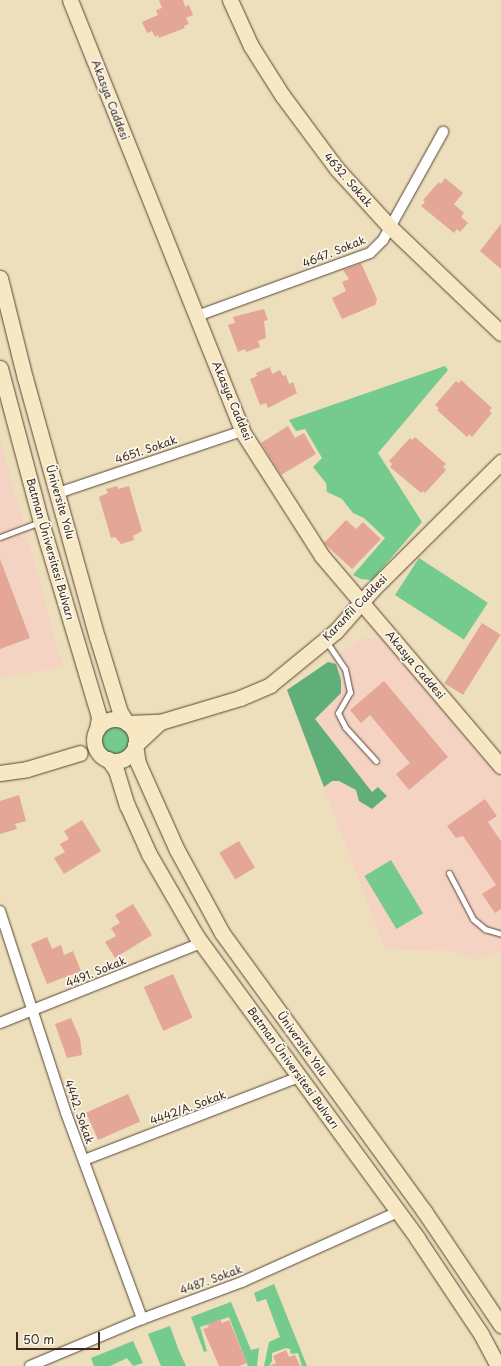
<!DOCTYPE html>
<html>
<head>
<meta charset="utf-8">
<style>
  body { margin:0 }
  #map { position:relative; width:501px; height:1366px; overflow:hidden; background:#eddebc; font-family:"Playpen Sans",sans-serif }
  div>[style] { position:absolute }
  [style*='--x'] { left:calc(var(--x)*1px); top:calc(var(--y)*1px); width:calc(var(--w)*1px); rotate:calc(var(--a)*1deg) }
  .built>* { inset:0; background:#f5d3c2 }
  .green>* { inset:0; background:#75ca8e; transform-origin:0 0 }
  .round { border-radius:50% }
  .forest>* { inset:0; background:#60ae79 }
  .building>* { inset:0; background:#e3a697; transform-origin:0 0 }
  .roads { filter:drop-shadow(0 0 1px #564536) drop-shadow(0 0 1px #564536) }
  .lane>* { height:5px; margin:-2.5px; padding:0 2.5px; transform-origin:2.5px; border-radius:2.5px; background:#fff }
  .street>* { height:10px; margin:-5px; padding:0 5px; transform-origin:5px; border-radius:5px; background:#fff }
  .secondary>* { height:15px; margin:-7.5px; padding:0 7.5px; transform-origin:7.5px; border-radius:7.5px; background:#f7e8c3 }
  .secondary>.ring { margin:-7.5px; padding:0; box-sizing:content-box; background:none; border:15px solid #f7e8c3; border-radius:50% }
  span { translate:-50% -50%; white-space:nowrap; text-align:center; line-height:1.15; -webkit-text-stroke:3.5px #fbf7ec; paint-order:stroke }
  .street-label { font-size:11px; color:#3b2a1e }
  .scale { position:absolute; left:16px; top:1332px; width:84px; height:18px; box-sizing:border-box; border:2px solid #3b2a1e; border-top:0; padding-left:5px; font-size:12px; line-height:14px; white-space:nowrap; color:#3b2a1e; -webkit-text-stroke:3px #fbf7ec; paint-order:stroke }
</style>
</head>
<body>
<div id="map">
  <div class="built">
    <div style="clip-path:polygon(0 438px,63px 667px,0 678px)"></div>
    <div style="clip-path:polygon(364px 637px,384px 639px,501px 781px,501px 951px,479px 960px,450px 951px,385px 949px,287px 690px)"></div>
  </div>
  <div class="green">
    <div style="clip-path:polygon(445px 366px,448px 370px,378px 453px,422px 522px,372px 580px,361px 579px,353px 575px,385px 538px,364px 518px,353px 513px,342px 499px,327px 492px,326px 483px,313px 467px,322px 458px,305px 429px,296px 431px,289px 420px)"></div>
    <div style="left:419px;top:558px;width:82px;height:44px;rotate:33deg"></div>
    <div class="round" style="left:100px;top:724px;width:30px;height:30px"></div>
    <div style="left:391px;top:860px;width:62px;height:31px;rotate:59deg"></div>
    <div style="clip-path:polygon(274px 1284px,307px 1366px,302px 1366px,298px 1353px,291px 1354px,290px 1349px,286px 1348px,272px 1353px,272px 1361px,269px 1366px,264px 1366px,269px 1342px,280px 1337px,266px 1299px,257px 1302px,254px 1293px)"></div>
    <div style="clip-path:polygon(231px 1302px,251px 1350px,259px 1348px,257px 1366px,248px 1366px,229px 1317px,200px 1327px,207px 1351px,204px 1352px,191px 1317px)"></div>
    <div style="clip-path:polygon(170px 1326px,179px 1351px,186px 1366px,161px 1366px,158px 1359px,148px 1334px)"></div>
    <div style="clip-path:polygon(133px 1341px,143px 1363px,133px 1366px,127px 1358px,110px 1366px,94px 1366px,91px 1358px)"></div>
  </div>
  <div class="forest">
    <div style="clip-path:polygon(328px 662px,336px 664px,341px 680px,341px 693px,315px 719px,372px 792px,378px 787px,387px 796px,372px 809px,359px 801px,356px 790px,339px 781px,332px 781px,324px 787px,287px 690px)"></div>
  </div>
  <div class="building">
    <div style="clip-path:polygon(159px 0,183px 0,185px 7px,189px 5px,193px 15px,186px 18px,189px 24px,184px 26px,185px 28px,159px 38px,158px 35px,155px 37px,152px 31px,147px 33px,142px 22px,158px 15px,156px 10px,162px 8px)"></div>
    <div style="clip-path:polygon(445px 178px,463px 193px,454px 204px,464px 213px,461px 217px,468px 223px,460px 232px,457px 229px,454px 233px,421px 206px,425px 202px,423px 200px,439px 182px,441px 184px)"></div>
    <div style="clip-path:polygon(501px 224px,501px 269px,480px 251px)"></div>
    <div style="clip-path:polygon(361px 263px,377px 299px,375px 305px,342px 319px,332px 298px,346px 291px,342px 282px,349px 279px,343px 270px)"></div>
    <div style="clip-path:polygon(264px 309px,268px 320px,264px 321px,266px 338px,258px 341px,260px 347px,246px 352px,245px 349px,238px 352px,228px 325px,235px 323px,233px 317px)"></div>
    <div style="clip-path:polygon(270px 367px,272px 374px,280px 370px,283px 376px,286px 375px,289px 384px,293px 382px,297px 393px,268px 408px,266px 403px,260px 405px,250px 379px,257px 376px,256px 373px)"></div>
    <div style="clip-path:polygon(461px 380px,492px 408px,489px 411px,492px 413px,472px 437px,469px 434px,467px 437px,437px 410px,439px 408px,435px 405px,456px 381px,459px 383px)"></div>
    <div style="clip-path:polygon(288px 426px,295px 438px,304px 433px,316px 454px,281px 475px,261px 443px)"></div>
    <div style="clip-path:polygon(415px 437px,446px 464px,443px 467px,446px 470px,425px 493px,423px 491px,421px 493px,390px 467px,392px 464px,389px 461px,410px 438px,412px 440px)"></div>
    <div style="clip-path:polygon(117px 486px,118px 489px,129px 486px,142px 531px,133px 536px,134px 540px,121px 544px,115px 537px,111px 538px,99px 497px,108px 493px,106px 489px)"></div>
    <div style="clip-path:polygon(346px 520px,356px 529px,363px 522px,381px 539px,352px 569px,324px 543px)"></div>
    <div style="clip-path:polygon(0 559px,30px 638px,0 649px)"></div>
    <div style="left:482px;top:623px;width:22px;height:71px;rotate:32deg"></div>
    <div style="clip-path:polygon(384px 681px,448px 757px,409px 790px,396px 774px,410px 763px,370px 715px,361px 723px,350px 710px)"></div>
    <div style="clip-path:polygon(19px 795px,26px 821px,15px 824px,17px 829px,0 834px,0 801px)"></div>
    <div style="clip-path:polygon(485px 799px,497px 816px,488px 822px,501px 841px,501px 909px,495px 913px,482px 894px,496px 885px,463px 836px,456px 838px,447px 826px)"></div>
    <div style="clip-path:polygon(82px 820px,101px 851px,64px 874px,54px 858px,65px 852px,60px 844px,69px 839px,64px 831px)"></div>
    <div style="left:239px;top:841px;width:31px;height:23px;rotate:59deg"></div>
    <div style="clip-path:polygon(133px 904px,152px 935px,115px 958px,105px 942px,116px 936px,111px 928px,120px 923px,115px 915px)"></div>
    <div style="clip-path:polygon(47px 937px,52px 949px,61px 945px,64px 955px,73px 951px,81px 971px,47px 984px,31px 944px)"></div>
    <div style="left:173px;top:974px;width:48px;height:32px;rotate:66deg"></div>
    <div style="clip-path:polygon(71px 1018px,80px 1039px,82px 1055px,67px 1058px,55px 1024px)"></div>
    <div style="left:128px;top:1094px;width:30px;height:46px;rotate:66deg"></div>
    <div style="clip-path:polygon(220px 1319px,222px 1323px,229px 1320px,247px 1363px,239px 1366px,219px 1366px,203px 1329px,209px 1327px,207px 1325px)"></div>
    <div style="clip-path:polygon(286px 1350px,289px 1357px,295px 1355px,300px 1366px,269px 1366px,276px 1363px,273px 1356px)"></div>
  </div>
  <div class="roads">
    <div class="lane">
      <div style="--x:0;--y:537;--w:43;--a:-20.6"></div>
      <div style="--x:326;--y:641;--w:34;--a:56"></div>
      <div style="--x:345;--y:669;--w:24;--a:78"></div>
      <div style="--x:350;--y:692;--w:24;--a:120"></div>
      <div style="--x:338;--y:713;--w:16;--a:63"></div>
      <div style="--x:345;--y:727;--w:46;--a:47.6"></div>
      <div style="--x:449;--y:873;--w:52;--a:62.4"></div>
      <div style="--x:473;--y:919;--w:16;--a:40"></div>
      <div style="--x:485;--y:929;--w:17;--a:17"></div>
    </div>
    <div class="street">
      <div style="--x:197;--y:316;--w:184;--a:-20"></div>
      <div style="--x:370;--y:253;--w:18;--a:-45"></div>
      <div style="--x:383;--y:240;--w:124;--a:-60.9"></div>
      <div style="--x:58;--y:493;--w:194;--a:-18.6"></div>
      <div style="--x:0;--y:911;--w:213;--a:71.9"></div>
      <div style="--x:66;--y:1113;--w:220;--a:69.7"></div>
      <div style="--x:0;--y:1023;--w:216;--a:-21.7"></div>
      <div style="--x:84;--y:1160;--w:230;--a:-21.1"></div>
      <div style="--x:30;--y:1366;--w:121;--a:-22.8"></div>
      <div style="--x:142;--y:1319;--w:107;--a:-20.3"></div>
      <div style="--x:242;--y:1282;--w:171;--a:-24.2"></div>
    </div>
    <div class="secondary">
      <div style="--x:70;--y:0;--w:464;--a:68.2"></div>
      <div style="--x:242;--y:431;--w:148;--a:57.4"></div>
      <div style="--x:322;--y:556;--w:276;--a:49.6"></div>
      <div style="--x:230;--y:0;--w:51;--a:65.5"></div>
      <div style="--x:251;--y:46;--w:58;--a:57.7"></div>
      <div style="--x:282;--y:95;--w:92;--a:53.4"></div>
      <div style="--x:337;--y:169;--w:77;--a:47.6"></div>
      <div style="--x:389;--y:226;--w:155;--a:43.7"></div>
      <div style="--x:0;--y:278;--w:103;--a:76"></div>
      <div style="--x:25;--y:378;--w:269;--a:74.5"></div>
      <div style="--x:97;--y:637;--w:78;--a:73"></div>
      <div style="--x:120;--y:712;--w:13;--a:58"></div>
      <div style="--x:127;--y:723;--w:33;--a:-2"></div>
      <div style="--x:160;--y:722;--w:84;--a:-16.7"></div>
      <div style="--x:240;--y:698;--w:33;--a:-23"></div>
      <div style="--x:270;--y:685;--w:85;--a:-39.3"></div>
      <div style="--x:336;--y:631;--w:55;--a:-48.7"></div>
      <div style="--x:372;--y:590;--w:182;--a:-44.8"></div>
      <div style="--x:0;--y:368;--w:159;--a:75.1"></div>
      <div style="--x:41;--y:522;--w:203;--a:73.4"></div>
      <div style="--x:99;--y:717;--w:13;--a:99"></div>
      <div class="ring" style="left:94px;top:719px;width:27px;height:27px"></div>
      <div style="--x:160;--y:722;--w:34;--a:137"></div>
      <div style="--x:135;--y:745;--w:18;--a:81"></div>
      <div style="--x:138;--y:763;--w:95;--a:65.9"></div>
      <div style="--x:177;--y:850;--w:94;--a:61.5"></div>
      <div style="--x:222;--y:933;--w:344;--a:54"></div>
      <div style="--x:424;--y:1211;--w:138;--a:56"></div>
      <div style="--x:108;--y:759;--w:14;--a:54"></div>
      <div style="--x:116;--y:770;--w:37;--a:73"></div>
      <div style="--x:127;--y:805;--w:54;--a:65.8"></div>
      <div style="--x:149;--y:854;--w:96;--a:60"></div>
      <div style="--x:197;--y:937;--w:373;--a:53.8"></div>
      <div style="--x:417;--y:1238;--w:115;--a:56.3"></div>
      <div style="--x:481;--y:1334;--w:36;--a:62"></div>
      <div style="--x:0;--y:773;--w:27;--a:-8"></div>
      <div style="--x:27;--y:769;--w:55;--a:-16.8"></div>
    </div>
  </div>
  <div class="street-label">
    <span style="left:110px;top:100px;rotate:69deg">Akasya Caddesi</span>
    <span style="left:348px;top:180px;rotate:49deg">4632. Sokak</span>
    <span style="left:334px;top:252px;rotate:-22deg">4647. Sokak</span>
    <span style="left:232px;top:401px;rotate:67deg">Akasya Caddesi</span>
    <span style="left:146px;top:450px;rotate:-19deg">4651. Sokak</span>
    <span style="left:60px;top:502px;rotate:74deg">Üniversite Yolu</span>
    <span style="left:50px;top:549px;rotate:74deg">Batman Üniversitesi Bulvarı</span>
    <span style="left:355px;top:608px;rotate:-46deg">Karanfil Caddesi</span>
    <span style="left:415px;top:665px;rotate:50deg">Akasya Caddesi</span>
    <span style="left:96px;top:972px;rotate:-22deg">4491. Sokak</span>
    <span style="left:302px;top:1044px;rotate:54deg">Üniversite Yolu</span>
    <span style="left:293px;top:1068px;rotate:54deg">Batman Üniversitesi Bulvarı</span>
    <span style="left:188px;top:1108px;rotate:-20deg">4442/A. Sokak</span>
    <span style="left:79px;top:1112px;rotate:71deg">4442. Sokak</span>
    <span style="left:211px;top:1280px;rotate:-20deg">4487. Sokak</span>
  </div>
  <div class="scale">50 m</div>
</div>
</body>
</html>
